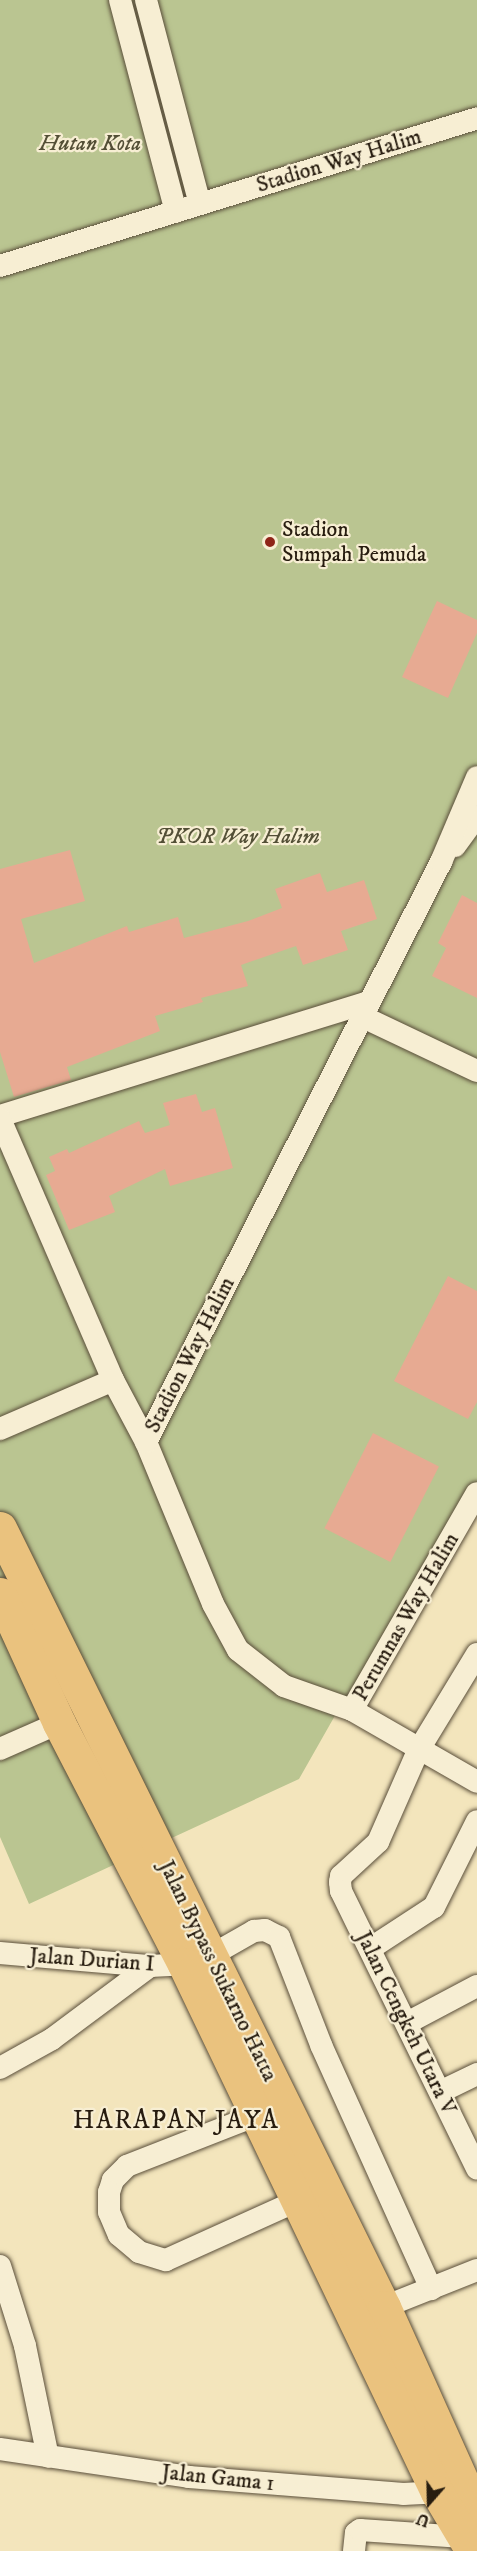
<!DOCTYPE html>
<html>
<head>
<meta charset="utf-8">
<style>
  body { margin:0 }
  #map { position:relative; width:477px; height:2551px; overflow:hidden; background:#f3e5bc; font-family:"IM FELL DW Pica",serif }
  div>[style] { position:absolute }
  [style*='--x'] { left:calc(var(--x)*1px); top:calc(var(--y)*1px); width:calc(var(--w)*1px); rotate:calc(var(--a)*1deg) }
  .green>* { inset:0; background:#bac591 }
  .building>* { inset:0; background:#e7aa92; transform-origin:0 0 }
  .roads { filter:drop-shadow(0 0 2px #5a4e3a) drop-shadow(0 0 2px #5a4e3a) }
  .minor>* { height:22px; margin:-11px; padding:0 11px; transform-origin:11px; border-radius:11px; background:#f7eed3 }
  .highway>* { height:33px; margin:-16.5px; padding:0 16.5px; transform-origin:16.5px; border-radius:16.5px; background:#eac27e }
  .dots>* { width:16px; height:16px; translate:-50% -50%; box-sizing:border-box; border:3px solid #f7eed3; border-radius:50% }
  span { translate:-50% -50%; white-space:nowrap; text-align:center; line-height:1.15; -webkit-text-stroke:4.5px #f7eed3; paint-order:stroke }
  .park-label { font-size:22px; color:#534f36; font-style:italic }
  .street-label { font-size:22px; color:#271c0f }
  .poi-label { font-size:22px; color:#271c0f }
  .left { translate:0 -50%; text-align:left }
  .quarter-label { font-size:26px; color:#271c0f; letter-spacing:1.5px }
  .north { position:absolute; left:399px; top:2473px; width:60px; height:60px; -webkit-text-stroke:4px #f7eed3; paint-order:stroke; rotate:200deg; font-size:16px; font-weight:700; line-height:24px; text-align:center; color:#271c0f }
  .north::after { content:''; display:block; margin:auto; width:21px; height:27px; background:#271c0f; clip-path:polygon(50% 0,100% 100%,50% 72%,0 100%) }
</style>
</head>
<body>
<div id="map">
  <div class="green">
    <div style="clip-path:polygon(0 0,477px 0,477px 1500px,370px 1699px,341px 1705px,299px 1779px,29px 1904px,0 1837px)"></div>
  </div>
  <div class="building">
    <div style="clip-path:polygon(437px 601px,477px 620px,477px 633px,448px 698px,402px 677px)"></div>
    <div style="clip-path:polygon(70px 850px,85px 901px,21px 919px,34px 963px,127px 926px,129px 932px,178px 917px,184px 938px,248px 921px,282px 908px,275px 889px,320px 873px,327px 892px,364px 880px,377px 919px,341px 931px,348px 950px,303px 965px,296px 946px,241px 965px,248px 986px,201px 998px,203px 1002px,155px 1016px,160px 1031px,67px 1067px,71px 1080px,14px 1097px,0 1052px,0 869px)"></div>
    <div style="clip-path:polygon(462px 895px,477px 903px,477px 998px,432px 976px,446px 948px,438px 943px)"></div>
    <div style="clip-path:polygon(196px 1094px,202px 1112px,215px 1108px,233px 1168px,170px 1186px,165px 1169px,109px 1196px,115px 1212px,69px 1230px,46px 1175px,55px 1171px,49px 1157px,67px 1149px,69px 1153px,139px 1121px,145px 1133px,170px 1125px,163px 1103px)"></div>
    <div style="clip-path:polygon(448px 1276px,477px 1291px,477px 1402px,468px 1419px,394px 1381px)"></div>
    <div style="left:373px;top:1433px;width:74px;height:107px;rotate:27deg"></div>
  </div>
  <div class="roads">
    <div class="minor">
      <div style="--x:120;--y:0;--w:219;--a:75.2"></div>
      <div style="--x:146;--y:0;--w:211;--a:75.2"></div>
      <div style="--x:0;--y:266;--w:499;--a:-17.2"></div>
      <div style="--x:455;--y:846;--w:37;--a:-54"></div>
      <div style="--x:361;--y:1016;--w:128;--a:25.4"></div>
      <div style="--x:0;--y:1116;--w:385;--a:-17.2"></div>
      <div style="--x:0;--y:1119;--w:284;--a:66.6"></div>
      <div style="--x:113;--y:1380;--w:70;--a:62"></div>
      <div style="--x:146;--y:1442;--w:175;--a:67.5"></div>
      <div style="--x:213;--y:1604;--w:52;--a:61.5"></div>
      <div style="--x:238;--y:1650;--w:58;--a:38"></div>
      <div style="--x:284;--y:1686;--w:72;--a:19.4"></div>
      <div style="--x:352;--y:1710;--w:144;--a:29.9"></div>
      <div style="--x:0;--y:1429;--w:123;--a:-23.4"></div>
      <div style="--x:146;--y:1442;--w:651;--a:-63.04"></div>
      <div style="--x:441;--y:862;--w:92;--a:-67"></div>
      <div style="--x:477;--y:1654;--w:114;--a:121.3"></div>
      <div style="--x:418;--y:1751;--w:99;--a:113.7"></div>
      <div style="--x:378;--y:1842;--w:50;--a:137.4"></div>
      <div style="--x:341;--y:1876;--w:6;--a:99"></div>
      <div style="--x:340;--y:1882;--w:9;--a:84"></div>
      <div style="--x:341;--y:1891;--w:309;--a:63.9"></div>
      <div style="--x:352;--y:1710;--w:250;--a:-60.1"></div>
      <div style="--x:0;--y:1749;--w:64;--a:-23.8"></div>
      <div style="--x:371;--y:1948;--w:75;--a:-33.1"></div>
      <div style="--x:434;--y:1907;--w:96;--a:-63.4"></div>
      <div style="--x:0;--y:1953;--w:151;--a:5"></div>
      <div style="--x:150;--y:1966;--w:34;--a:-3"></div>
      <div style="--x:210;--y:1956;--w:51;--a:-29.6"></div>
      <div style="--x:254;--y:1931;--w:11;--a:-5"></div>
      <div style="--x:265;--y:1930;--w:16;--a:27"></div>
      <div style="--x:279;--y:1937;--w:116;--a:68.7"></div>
      <div style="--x:321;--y:2045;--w:268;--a:65.7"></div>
      <div style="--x:407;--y:2023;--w:79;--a:-27.9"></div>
      <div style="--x:0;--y:2068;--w:60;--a:-29.1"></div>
      <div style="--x:52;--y:2039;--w:122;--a:-36.7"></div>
      <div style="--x:440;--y:2092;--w:41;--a:-25.9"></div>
      <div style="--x:257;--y:2115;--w:140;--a:158.6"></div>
      <div style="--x:127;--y:2166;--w:20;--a:135"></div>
      <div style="--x:113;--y:2180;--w:13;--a:108"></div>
      <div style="--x:109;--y:2192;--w:20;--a:90"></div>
      <div style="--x:109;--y:2212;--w:25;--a:67"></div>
      <div style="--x:119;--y:2235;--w:26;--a:40"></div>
      <div style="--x:139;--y:2252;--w:28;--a:17"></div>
      <div style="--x:166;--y:2260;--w:158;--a:-24.3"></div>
      <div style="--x:0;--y:2266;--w:84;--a:72.6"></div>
      <div style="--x:25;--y:2346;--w:113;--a:78.3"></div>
      <div style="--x:384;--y:2307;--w:100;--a:-21.7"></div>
      <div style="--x:0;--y:2449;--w:191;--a:8.4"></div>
      <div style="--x:189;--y:2477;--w:215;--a:4.5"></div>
      <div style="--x:403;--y:2494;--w:34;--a:-3"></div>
      <div style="--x:354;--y:2551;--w:18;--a:-84"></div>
      <div style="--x:356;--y:2533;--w:5;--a:-37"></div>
      <div style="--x:360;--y:2530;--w:103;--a:3.9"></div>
    </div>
    <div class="highway">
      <div style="--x:0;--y:1528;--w:869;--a:63.76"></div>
      <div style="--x:384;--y:2307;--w:227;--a:65.8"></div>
      <div style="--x:0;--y:1594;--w:142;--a:65.4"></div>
      <div style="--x:59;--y:1723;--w:271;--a:62.6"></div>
      <div style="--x:184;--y:1964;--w:585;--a:64.4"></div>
      <div style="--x:437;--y:2492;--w:69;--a:59.3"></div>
    </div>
  </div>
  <div class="dots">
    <div style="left:270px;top:542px;background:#8f2418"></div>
  </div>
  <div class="park-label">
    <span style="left:90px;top:144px">Hutan Kota</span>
    <span style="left:238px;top:837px">PKOR Way Halim</span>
  </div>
  <div class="street-label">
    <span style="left:339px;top:161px;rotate:-17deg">Stadion Way Halim</span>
    <span style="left:190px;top:1355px;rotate:-63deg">Stadion Way Halim</span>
    <span style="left:406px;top:1617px;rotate:-60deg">Perumnas Way Halim</span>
    <span style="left:92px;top:1960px;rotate:4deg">Jalan Durian I</span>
    <span style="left:218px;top:1971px;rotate:64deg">Jalan Bypass Sukarno Hatta</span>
    <span style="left:406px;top:2023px;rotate:64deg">Jalan Cengkeh Utara V</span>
    <span style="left:218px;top:2478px;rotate:6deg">Jalan Gama 1</span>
  </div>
  <div class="poi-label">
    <span class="left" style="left:282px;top:542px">Stadion<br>Sumpah Pemuda</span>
  </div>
  <div class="quarter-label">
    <span style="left:176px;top:2121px">HARAPAN JAYA</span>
  </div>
  <div class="north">U</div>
</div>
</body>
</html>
